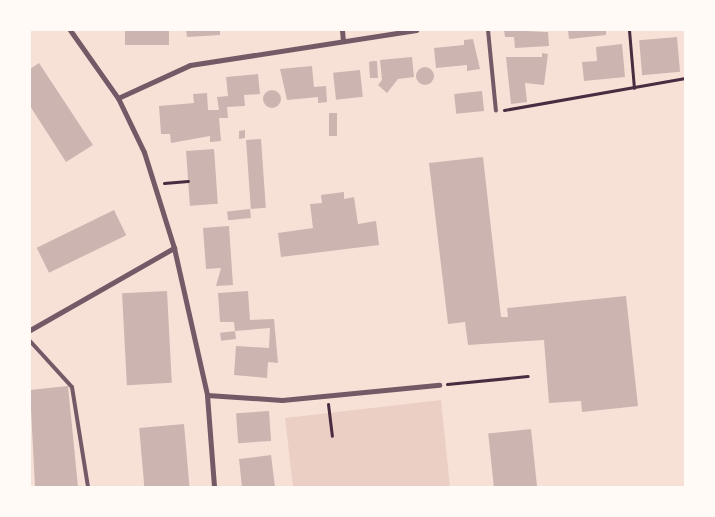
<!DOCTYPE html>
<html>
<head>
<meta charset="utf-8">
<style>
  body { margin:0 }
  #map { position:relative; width:715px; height:517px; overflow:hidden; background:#f7e1d7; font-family:Barlow,sans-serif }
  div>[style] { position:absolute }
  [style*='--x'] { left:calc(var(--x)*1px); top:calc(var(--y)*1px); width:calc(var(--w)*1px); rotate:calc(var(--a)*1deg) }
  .green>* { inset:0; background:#ebcfc5 }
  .building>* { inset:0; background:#ccb4b1; transform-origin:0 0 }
  .round { border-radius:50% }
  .path>* { height:3px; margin:-1.5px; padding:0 1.5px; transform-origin:1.5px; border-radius:1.5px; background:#4a2c40 }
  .service>* { height:4px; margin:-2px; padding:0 2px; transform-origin:2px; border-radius:2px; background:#755966 }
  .minor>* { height:5px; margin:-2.5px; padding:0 2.5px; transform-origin:2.5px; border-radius:2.5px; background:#755966 }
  span { translate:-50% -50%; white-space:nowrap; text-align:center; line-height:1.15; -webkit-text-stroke:4px #fffaf5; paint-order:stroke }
  .frame { position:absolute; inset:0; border:31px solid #fffaf5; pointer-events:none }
</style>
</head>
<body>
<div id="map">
  <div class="green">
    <div style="clip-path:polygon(441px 400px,450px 487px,293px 487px,285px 418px)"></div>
  </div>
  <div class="building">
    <div style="left:125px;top:30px;width:44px;height:15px"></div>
    <div style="clip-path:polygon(186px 30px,220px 30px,220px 35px,187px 37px)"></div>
    <div style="clip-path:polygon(504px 30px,548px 32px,549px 46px,515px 48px,514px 37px,505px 37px)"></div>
    <div style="clip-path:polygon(568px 30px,606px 30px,606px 35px,569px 39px)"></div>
    <div style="left:677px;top:37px;width:35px;height:38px;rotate:85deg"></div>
    <div style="clip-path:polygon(473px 39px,480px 69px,467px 71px,467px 65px,436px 68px,434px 48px,464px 45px,464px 40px)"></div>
    <div style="clip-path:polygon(622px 44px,625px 77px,584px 81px,582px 62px,597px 61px,596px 47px)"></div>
    <div style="clip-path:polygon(542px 53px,548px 54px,544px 85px,525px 83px,527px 102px,511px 104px,506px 57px,542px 57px)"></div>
    <div style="clip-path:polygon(412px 57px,414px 77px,398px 79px,387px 93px,378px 85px,382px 80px,380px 60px)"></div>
    <div style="clip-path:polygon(373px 61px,377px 61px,378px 78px,370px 78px,369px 62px)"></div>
    <div style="clip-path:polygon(39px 63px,93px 145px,66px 162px,30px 106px,30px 69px)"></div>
    <div style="clip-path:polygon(312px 66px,314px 87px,326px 86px,327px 102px,318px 103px,318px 97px,287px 100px,280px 69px)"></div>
    <div class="round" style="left:416px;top:67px;width:18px;height:18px"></div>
    <div style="left:360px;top:70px;width:27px;height:27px;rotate:84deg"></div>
    <div style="clip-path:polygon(258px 74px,260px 94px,244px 95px,245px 106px,227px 107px,228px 118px,219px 118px,221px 141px,210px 142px,210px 136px,171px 143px,170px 134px,161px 134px,159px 106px,194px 103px,193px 94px,207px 93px,208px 110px,219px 110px,217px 97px,228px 96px,226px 77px)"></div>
    <div class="round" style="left:263px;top:90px;width:18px;height:18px"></div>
    <div style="left:482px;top:91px;width:20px;height:28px;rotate:84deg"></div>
    <div style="left:329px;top:113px;width:8px;height:23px"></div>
    <div style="clip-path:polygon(245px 130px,245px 138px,239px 139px,239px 131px)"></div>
    <div style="left:261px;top:139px;width:69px;height:15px;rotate:86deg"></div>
    <div style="left:214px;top:149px;width:55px;height:28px;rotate:86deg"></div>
    <div style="clip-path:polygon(483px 157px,501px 317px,508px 317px,507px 308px,626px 296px,638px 406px,582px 412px,581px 401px,549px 403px,544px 340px,468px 345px,465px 322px,448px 324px,429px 163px)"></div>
    <div style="clip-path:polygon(344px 192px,344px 199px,354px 197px,358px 224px,376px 221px,379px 245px,281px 257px,278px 233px,313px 228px,310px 204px,322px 203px,321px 195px)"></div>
    <div style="left:250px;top:209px;width:9px;height:23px;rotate:84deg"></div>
    <div style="left:114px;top:210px;width:28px;height:86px;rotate:64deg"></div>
    <div style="clip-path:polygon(229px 226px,233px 285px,216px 286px,221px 268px,206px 269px,203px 228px)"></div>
    <div style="left:167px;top:291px;width:92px;height:45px;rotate:87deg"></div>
    <div style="clip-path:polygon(248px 291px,250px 320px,274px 319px,278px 363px,268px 362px,267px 378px,234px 375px,236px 346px,269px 348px,270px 328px,235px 331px,234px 322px,220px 322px,218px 293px)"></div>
    <div style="left:235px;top:331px;width:8px;height:15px;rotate:83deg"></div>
    <div style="clip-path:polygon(68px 386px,78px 487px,35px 487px,30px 390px)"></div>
    <div style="left:269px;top:411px;width:30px;height:33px;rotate:86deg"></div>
    <div style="left:184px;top:424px;width:63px;height:45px;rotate:85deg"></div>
    <div style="left:531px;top:429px;width:58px;height:43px;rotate:84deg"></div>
    <div style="clip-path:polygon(271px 455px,275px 487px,242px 487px,239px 459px)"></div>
  </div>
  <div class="path">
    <div style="--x:629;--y:30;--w:58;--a:85.1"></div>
    <div style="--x:504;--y:110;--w:184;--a:-10"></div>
    <div style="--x:164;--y:183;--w:24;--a:-5"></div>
    <div style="--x:447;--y:384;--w:81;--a:-5.6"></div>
    <div style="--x:328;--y:404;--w:32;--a:83"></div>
  </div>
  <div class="service">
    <div style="--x:488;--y:30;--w:81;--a:84.4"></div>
    <div style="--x:30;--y:341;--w:62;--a:47.6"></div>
    <div style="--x:72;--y:387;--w:101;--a:80.9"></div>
  </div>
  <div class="minor">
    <div style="--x:70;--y:30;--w:83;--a:54.8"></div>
    <div style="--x:118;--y:98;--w:60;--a:64.3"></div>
    <div style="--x:144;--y:152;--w:101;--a:72.6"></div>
    <div style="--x:174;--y:248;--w:151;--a:77.3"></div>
    <div style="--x:207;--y:395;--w:92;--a:85.6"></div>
    <div style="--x:342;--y:30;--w:11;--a:85"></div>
    <div style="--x:118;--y:98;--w:79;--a:-24.6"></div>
    <div style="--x:190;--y:65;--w:229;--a:-8.8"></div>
    <div style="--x:30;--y:330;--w:166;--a:-29.7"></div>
    <div style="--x:207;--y:395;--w:75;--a:3.8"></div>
    <div style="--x:282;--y:400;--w:158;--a:-5.5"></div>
  </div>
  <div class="frame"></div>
</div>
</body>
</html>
